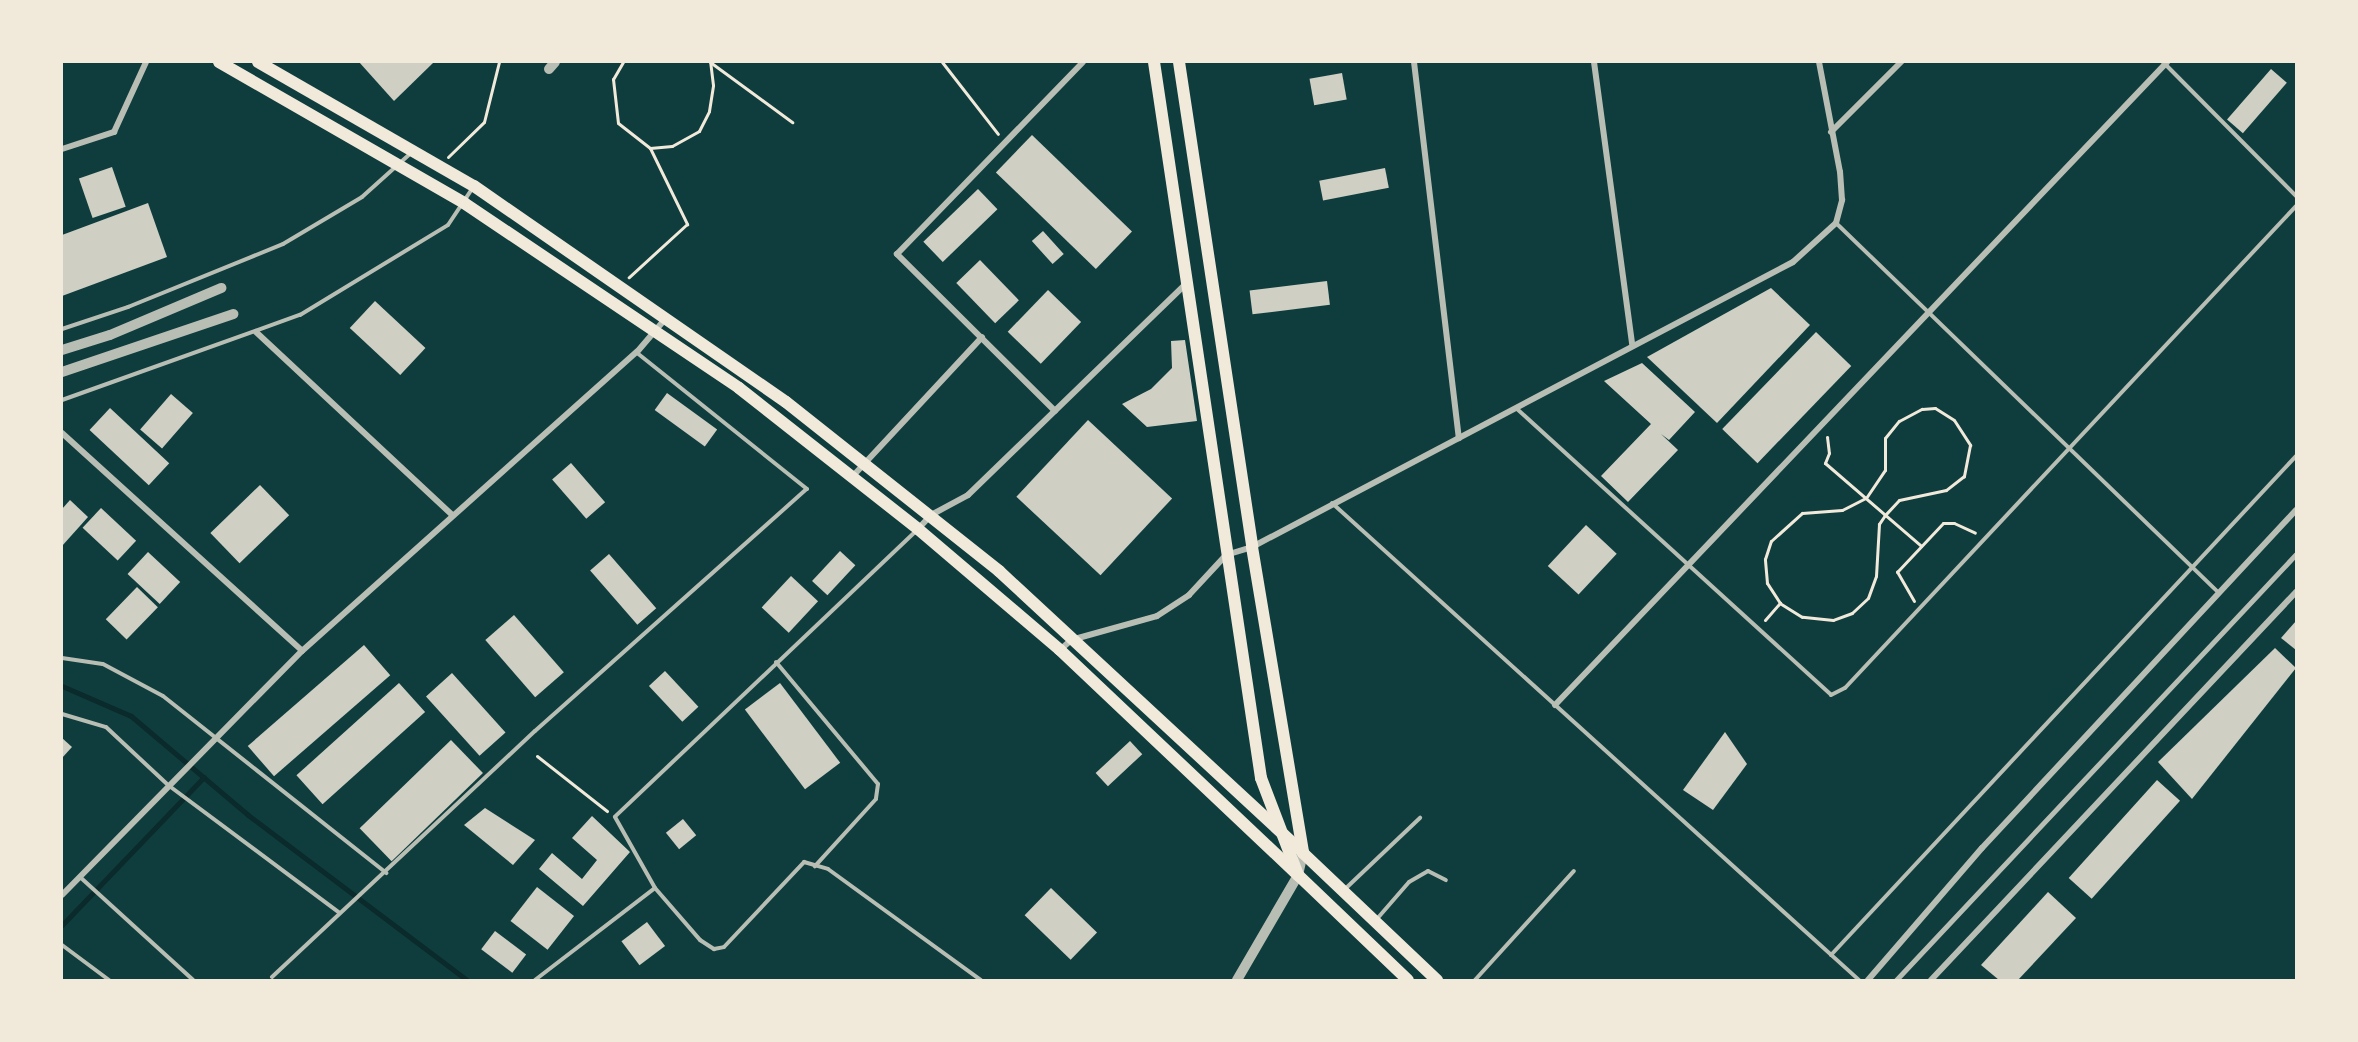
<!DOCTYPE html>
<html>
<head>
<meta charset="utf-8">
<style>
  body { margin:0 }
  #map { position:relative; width:2358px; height:1042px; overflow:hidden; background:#0f3d3e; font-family:"Titillium Web",sans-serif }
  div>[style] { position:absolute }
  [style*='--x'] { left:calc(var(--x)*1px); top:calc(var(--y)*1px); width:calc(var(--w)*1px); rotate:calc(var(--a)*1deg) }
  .stream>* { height:5px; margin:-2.5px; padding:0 2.5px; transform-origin:2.5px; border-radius:2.5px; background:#0a2a2b }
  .building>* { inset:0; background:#cfcfc3; transform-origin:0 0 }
  .path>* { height:3px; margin:-1.5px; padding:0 1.5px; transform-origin:1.5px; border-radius:1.5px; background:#f1e9da }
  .service>* { height:4px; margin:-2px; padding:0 2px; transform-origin:2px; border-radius:2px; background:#b8beb3 }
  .pedestrian>* { height:5px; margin:-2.5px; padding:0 2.5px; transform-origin:2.5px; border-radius:2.5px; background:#b8beb3 }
  .minor>* { height:6px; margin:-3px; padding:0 3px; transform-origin:3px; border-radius:3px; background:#b8beb3 }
  .tertiary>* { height:10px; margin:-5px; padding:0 5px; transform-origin:5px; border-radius:5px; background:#b8beb3 }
  .secondary>* { height:12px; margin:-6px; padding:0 6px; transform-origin:6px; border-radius:6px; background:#f1e9da }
  .primary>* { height:12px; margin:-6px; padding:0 6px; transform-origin:6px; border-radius:6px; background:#f1e9da }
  span { translate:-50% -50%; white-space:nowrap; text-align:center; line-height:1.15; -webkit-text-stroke:6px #f1e9da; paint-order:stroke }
  .frame { position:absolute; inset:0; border:63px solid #f1e9da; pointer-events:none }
</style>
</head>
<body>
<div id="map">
  <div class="stream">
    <div style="--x:62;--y:686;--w:75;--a:23.5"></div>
    <div style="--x:131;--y:716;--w:153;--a:40.2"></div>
    <div style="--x:248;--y:815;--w:274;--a:37"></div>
    <div style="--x:62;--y:925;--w:205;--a:-46.2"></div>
  </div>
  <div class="building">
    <div style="clip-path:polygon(359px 62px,434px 62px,394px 101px)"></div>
    <div style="left:2271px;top:69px;width:21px;height:67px;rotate:41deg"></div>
    <div style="left:1342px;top:73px;width:27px;height:33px;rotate:80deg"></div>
    <div style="left:1032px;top:135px;width:139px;height:52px;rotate:44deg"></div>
    <div style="left:112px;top:167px;width:42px;height:35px;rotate:71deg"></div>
    <div style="left:1385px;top:168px;width:20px;height:67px;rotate:79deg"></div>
    <div style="left:978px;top:189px;width:28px;height:76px;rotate:46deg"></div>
    <div style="clip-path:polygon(148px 203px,167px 257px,62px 296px,62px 235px)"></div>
    <div style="left:1043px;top:231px;width:31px;height:15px;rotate:48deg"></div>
    <div style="left:980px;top:260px;width:56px;height:33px;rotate:46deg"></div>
    <div style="left:1327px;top:281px;width:24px;height:78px;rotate:83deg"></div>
    <div style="clip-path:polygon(1771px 288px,1810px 325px,1717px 423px,1647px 357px)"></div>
    <div style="left:1048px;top:290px;width:46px;height:58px;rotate:44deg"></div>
    <div style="left:375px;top:301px;width:69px;height:37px;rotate:43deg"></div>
    <div style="left:1816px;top:332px;width:49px;height:135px;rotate:44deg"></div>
    <div style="clip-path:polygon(1185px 340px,1197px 421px,1147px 427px,1122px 404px,1151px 389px,1172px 368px,1171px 341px)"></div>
    <div style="clip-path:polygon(1642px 363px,1695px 412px,1669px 440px,1661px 434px,1678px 450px,1628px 502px,1601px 476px,1651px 424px,1604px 381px)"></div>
    <div style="left:667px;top:393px;width:62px;height:21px;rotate:36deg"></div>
    <div style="left:171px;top:394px;width:29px;height:47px;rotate:41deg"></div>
    <div style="left:110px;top:408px;width:81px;height:30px;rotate:43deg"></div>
    <div style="left:1088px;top:420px;width:115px;height:105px;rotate:43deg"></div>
    <div style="left:571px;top:463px;width:52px;height:25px;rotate:49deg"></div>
    <div style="left:260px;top:485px;width:42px;height:69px;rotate:46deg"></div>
    <div style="clip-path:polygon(70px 500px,88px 517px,62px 546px,62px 509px)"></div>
    <div style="left:101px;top:508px;width:48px;height:27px;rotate:43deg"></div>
    <div style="left:1586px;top:525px;width:42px;height:56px;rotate:43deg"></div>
    <div style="left:840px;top:551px;width:21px;height:41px;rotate:43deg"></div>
    <div style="left:148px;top:552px;width:44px;height:30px;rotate:43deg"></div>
    <div style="left:609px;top:554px;width:72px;height:25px;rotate:49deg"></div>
    <div style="left:791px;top:576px;width:37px;height:43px;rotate:43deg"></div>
    <div style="left:137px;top:587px;width:29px;height:45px;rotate:44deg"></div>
    <div style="left:514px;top:615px;width:76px;height:38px;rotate:49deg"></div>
    <div style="clip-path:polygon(2296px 621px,2296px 650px,2281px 638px)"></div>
    <div style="left:364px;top:645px;width:40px;height:154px;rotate:49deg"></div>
    <div style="clip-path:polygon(2275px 648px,2296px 668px,2192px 799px,2158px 762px)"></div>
    <div style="left:665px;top:671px;width:49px;height:22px;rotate:47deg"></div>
    <div style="left:452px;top:673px;width:80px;height:35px;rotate:48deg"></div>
    <div style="left:399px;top:683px;width:39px;height:138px;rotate:48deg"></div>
    <div style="left:780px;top:683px;width:100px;height:44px;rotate:53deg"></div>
    <div style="clip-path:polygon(1725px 732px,1747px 764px,1713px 810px,1683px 790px)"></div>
    <div style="clip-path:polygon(62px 738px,72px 747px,62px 758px)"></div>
    <div style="left:451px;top:740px;width:46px;height:127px;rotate:46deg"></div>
    <div style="left:1130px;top:741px;width:18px;height:47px;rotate:47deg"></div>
    <div style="left:2157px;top:780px;width:31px;height:132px;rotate:42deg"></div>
    <div style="clip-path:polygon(485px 808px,535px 840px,513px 865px,464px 825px)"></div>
    <div style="clip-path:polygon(592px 816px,630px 852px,583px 906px,539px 869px,552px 853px,582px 879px,597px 860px,572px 838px)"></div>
    <div style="left:683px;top:819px;width:21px;height:22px;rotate:51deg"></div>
    <div style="left:537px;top:887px;width:47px;height:43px;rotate:38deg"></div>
    <div style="left:1051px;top:888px;width:64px;height:38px;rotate:44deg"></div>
    <div style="clip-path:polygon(2048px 892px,2076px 918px,2018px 980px,1999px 980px,1981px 965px)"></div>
    <div style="left:647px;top:922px;width:30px;height:32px;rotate:53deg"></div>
    <div style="left:495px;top:931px;width:39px;height:23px;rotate:37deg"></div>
  </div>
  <div class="path">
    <div style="--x:623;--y:62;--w:20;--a:120"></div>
    <div style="--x:613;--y:79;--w:44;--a:83.5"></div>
    <div style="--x:618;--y:123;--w:41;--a:38"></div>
    <div style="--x:650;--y:148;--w:85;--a:64"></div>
    <div style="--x:687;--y:224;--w:79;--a:137.6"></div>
    <div style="--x:710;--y:62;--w:102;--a:36.2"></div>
    <div style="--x:942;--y:62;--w:91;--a:52.1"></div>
    <div style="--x:650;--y:148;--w:22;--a:-5"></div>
    <div style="--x:672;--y:146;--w:31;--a:-29"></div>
    <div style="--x:699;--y:131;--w:22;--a:-63"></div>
    <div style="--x:709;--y:111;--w:26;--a:-81"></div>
    <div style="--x:713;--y:85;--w:23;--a:-97"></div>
    <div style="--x:448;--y:157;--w:50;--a:-44.2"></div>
    <div style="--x:484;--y:122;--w:62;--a:-76"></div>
    <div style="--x:1935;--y:408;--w:22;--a:32"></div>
    <div style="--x:1954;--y:420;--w:30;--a:57"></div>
    <div style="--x:1970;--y:445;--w:32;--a:101"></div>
    <div style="--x:1964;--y:476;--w:23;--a:142"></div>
    <div style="--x:1946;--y:490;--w:48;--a:168"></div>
    <div style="--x:1899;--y:500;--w:21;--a:133"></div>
    <div style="--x:1885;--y:515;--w:11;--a:124"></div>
    <div style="--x:1879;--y:524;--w:52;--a:93.3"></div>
    <div style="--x:1876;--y:576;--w:23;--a:110"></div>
    <div style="--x:1868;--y:598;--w:22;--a:137"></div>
    <div style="--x:1852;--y:613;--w:20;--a:160"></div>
    <div style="--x:1833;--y:620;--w:31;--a:-174"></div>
    <div style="--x:1802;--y:617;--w:26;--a:-148"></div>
    <div style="--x:1780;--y:603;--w:24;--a:-123"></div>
    <div style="--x:1767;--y:583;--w:24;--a:-95"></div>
    <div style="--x:1765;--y:559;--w:19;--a:-72"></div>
    <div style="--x:1771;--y:541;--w:42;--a:-42.1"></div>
    <div style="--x:1802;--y:513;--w:40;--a:-4.3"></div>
    <div style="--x:1842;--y:510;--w:27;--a:-27"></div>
    <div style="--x:1866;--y:498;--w:34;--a:-56"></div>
    <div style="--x:1885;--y:470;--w:32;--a:-90"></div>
    <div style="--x:1885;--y:438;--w:22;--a:-51"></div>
    <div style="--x:1899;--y:421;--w:26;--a:-28"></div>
    <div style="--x:1922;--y:409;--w:13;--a:-4"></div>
    <div style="--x:1827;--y:437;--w:16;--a:83"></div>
    <div style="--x:1829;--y:453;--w:11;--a:112"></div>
    <div style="--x:1825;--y:463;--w:127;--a:40.8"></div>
    <div style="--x:1914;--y:601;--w:34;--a:-120"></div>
    <div style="--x:1897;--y:572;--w:67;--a:-46.8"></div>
    <div style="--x:1943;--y:523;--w:11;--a:0"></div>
    <div style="--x:1954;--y:523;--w:23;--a:25"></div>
    <div style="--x:1765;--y:620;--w:23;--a:-49"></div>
    <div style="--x:537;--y:756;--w:89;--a:38.2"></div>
  </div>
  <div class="service">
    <div style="--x:2163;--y:62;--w:189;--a:45.2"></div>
    <div style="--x:1836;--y:223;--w:533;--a:44.01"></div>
    <div style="--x:62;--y:329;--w:70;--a:-18.4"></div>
    <div style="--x:128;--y:307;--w:167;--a:-22.1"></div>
    <div style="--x:283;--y:244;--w:92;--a:-30.7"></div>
    <div style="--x:362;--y:197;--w:67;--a:-42"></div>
    <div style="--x:62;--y:400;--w:253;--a:-19.7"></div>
    <div style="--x:300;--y:315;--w:173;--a:-31.3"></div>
    <div style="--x:448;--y:225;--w:43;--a:-56.3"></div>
    <div style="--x:1516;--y:408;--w:426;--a:42.3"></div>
    <div style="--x:1831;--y:695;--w:16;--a:-27"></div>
    <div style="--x:1845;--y:688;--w:660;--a:-46.9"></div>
    <div style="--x:1332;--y:503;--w:711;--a:42.15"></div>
    <div style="--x:916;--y:531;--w:415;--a:136.5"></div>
    <div style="--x:615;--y:817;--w:81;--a:60.6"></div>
    <div style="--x:655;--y:888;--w:69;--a:49.1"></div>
    <div style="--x:700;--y:940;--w:17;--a:33"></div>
    <div style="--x:714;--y:949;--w:10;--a:-11"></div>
    <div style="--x:724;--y:947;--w:117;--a:-46.7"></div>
    <div style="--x:804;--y:862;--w:25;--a:16"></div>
    <div style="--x:828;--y:869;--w:189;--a:36"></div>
    <div style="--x:62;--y:658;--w:41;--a:8.3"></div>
    <div style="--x:103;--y:664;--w:68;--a:28.1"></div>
    <div style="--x:163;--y:696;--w:285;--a:38.4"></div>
    <div style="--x:776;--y:662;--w:159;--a:50.1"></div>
    <div style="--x:878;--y:784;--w:15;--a:98"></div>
    <div style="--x:876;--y:799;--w:91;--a:132.3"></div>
    <div style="--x:62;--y:714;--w:46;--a:16.5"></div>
    <div style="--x:106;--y:727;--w:85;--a:43.1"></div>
    <div style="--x:168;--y:785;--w:214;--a:36.7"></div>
    <div style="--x:80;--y:877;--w:153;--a:42.3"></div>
    <div style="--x:1344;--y:890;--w:105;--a:-43.5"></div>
    <div style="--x:1376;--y:920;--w:50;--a:-49"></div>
    <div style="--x:1409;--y:882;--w:22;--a:-30"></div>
    <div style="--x:1428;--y:871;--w:20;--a:27"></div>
    <div style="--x:62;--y:945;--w:59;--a:36.7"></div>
    <div style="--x:1831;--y:955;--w:682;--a:-47.02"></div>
    <div style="--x:272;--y:977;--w:360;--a:-43.1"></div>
    <div style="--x:535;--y:731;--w:364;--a:-41.7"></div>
    <div style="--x:807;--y:489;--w:218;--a:-141.3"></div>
    <div style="--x:535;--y:980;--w:151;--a:-37.5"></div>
    <div style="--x:1475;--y:980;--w:147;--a:-47.8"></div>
  </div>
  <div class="pedestrian">
    <div style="--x:1896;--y:980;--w:584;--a:-46.8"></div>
  </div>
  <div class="minor">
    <div style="--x:1414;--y:62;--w:379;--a:83.2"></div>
    <div style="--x:1594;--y:62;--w:285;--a:82.3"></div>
    <div style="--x:1831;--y:132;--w:99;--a:-45"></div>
    <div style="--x:62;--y:149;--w:55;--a:-18.1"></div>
    <div style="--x:114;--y:132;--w:77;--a:-65.4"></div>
    <div style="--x:256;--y:332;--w:268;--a:43"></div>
    <div style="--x:1055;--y:411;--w:223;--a:-135.2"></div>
    <div style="--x:897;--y:254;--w:267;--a:-45.9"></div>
    <div style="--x:62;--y:433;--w:324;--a:42.2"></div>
    <div style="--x:852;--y:477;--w:191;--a:-47.1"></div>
    <div style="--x:918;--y:529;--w:19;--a:-47"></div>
    <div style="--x:931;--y:515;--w:42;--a:-28.4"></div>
    <div style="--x:968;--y:495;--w:305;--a:-44.1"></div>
    <div style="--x:1060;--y:650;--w:15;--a:-42"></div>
    <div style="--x:1071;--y:640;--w:89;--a:-15.6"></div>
    <div style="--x:1157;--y:616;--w:38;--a:-33"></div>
    <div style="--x:1189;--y:595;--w:54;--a:-47.2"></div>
    <div style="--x:1226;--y:555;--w:27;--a:-17"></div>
    <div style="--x:1252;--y:547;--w:611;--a:-27.78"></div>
    <div style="--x:1793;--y:262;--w:58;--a:-42.2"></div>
    <div style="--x:1836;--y:223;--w:24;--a:-75"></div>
    <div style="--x:1842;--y:200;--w:28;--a:-94"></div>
    <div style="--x:1840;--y:172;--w:112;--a:-100.8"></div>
    <div style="--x:1555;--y:705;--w:888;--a:-46.41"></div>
    <div style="--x:62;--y:895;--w:342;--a:-45.5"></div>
    <div style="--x:302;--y:651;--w:449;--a:-41.8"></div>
    <div style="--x:637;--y:352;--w:45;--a:-49.5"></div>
    <div style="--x:1868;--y:980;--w:174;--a:-49.2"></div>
    <div style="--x:1982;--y:848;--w:461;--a:-47.1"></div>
    <div style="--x:1931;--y:980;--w:533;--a:-46.75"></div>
  </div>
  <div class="tertiary">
    <div style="--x:549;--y:69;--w:9;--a:-49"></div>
    <div style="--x:62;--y:350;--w:50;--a:-17.4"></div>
    <div style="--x:110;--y:335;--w:121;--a:-22.9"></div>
    <div style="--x:62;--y:372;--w:181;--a:-18.7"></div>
    <div style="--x:1237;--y:980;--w:121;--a:-59.8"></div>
    <div style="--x:1298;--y:875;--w:23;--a:-77"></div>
  </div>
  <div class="secondary">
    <div style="--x:219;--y:62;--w:283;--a:29.9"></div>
    <div style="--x:464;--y:203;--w:331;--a:33.9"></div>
    <div style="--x:739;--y:388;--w:228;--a:38.2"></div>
    <div style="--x:918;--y:529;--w:187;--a:40.4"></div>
    <div style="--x:1060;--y:650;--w:328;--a:43.4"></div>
    <div style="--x:258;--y:62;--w:249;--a:29.9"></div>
    <div style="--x:474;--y:186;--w:379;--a:34.7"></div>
    <div style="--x:786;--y:402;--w:272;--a:38.4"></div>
    <div style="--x:999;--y:571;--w:415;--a:42.8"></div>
  </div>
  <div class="primary">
    <div style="--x:1154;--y:62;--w:724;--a:81.5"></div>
    <div style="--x:1261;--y:778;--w:104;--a:69.1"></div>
    <div style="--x:1298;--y:875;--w:152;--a:43.7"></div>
    <div style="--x:1179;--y:62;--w:490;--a:81.4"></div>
    <div style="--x:1252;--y:547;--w:310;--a:80.5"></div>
    <div style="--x:1303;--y:853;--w:185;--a:43.5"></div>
  </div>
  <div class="frame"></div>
</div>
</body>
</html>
